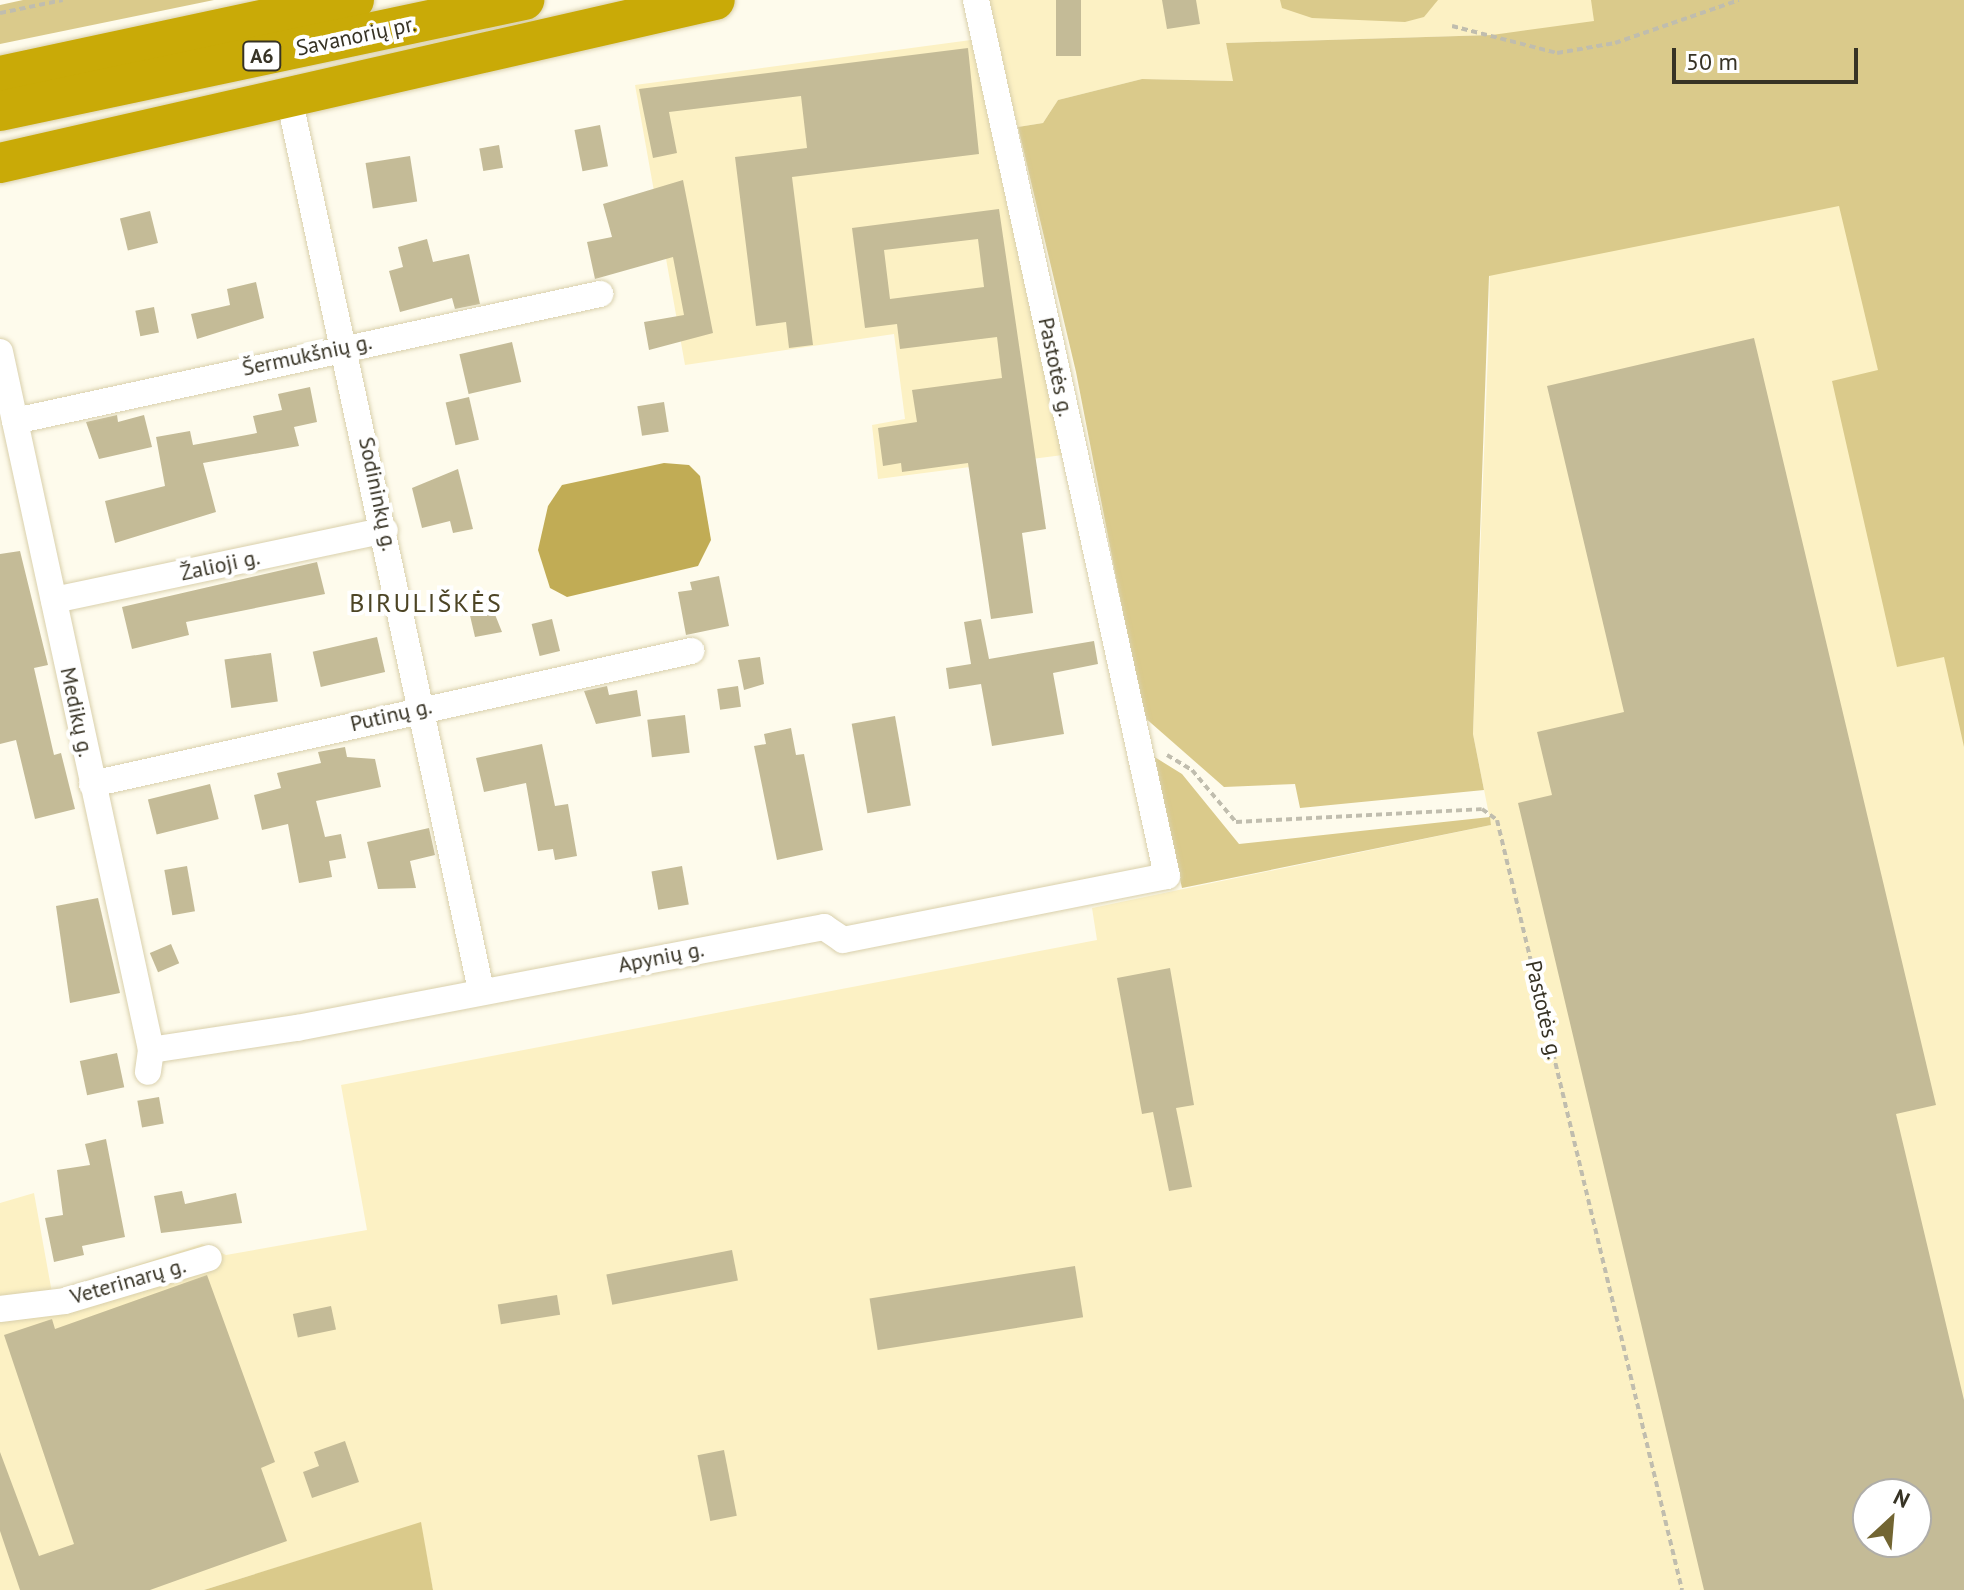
<!DOCTYPE html>
<html>
<head>
<meta charset="utf-8">
<style>
  body { margin:0 }
  #map { position:relative; width:1964px; height:1590px; overflow:hidden; background:#fefbec; font-family:"PT Sans",sans-serif }
  div>[style] { position:absolute }
  [style*='--x'] { left:calc(var(--x)*1px); top:calc(var(--y)*1px); width:calc(var(--w)*1px); rotate:calc(var(--a)*1deg) }
  .built>* { inset:0; background:#fcf1c4 }
  .green>* { inset:0; background:#daca8b }
  .water>* { inset:0; background:#c1ac55 }
  .building>* { inset:0; background:#c4bb97; transform-origin:0 0 }
  .path>* { height:4px; margin-top:-2px; transform-origin:0; background:repeating-linear-gradient(90deg,#c0bdae 0 6px,transparent 0 10px) }
  .roads { filter:drop-shadow(0 0 2px #d9d0ac) drop-shadow(0 0 2px #d9d0ac) }
  .minor>* { height:26px; margin:-13px; padding:0 13px; transform-origin:13px; border-radius:13px; background:#fff }
  .highway>* { height:40px; margin:-20px; padding:0 20px; transform-origin:20px; border-radius:20px; background:#c9aa07 }
  span { translate:-50% -50%; white-space:nowrap; text-align:center; line-height:1.15; -webkit-text-stroke:8px #fff; paint-order:stroke }
  .shield-label span { padding:2px 6px; background:#fff; border:2px solid; border-radius:6px; -webkit-text-stroke-width:0 }
  .shield-label { font-size:20px; color:#373325; font-weight:700 }
  .street-label { font-size:22px; color:#373325 }
  .quarter-label { font-size:26px; color:#4d4525; letter-spacing:2px }
  .north { position:absolute; left:1852px; top:1478px; width:80px; height:80px; box-sizing:border-box; background:#fff; border:2px solid #afada8; border-radius:50%; rotate:26deg; font-size:22px; font-weight:700; line-height:32px; text-align:center; color:#373325 }
  .north::after { content:''; display:block; margin:auto; width:28px; height:36px; background:#726532; clip-path:polygon(50% 0,100% 100%,50% 72%,0 100%) }
  .scale { position:absolute; left:1672px; top:48px; width:186px; height:36px; box-sizing:border-box; border:4px solid #373325; border-top:0; padding-left:10px; font-size:24px; line-height:28px; white-space:nowrap; color:#373325; -webkit-text-stroke:6px #fff; paint-order:stroke }
</style>
</head>
<body>
<div id="map">
  <div class="built">
    <div style="clip-path:polygon(evenodd,985px 0,1964px 0,1964px 1590px,433px 1590px,420px 1523px,204px 1590px,0 1590px,0 1203px,34px 1193px,52px 1293px,202px 1244px,226px 1255px,367px 1230px,341px 1085px,1097px 940px,1092px 908px,1491px 825px,1473px 734px,1489px 327px,1492px 35px,1226px 43px,1234px 81px,1142px 79px,1058px 100px,1043px 123px,1018px 127px,985px 0,1868px 1494px,1916px 1494px,1916px 1542px,1868px 1542px,1868px 1494px)"></div>
    <div style="clip-path:polygon(971px 40px,1063px 455px,878px 479px,872px 425px,905px 419px,894px 334px,685px 365px,635px 85px)"></div>
  </div>
  <div class="green">
    <div style="clip-path:polygon(23px 0,214px 0,0 44px,0 5px)"></div>
    <div style="clip-path:polygon(1280px 0,1438px 0,1424px 17px,1405px 22px,1312px 18px,1282px 8px)"></div>
    <div style="clip-path:polygon(1591px 0,1964px 0,1964px 747px,1944px 657px,1897px 667px,1832px 381px,1878px 370px,1839px 206px,1489px 276px,1473px 734px,1484px 790px,1300px 808px,1295px 784px,1224px 787px,1143px 716px,1076px 372px,1018px 127px,1043px 123px,1058px 100px,1142px 79px,1233px 81px,1226px 43px,1492px 35px,1594px 21px)"></div>
    <div style="clip-path:polygon(1153px 756px,1182px 774px,1239px 844px,1490px 817px,1491px 825px,1182px 888px)"></div>
    <div style="clip-path:polygon(421px 1522px,433px 1590px,204px 1590px)"></div>
  </div>
  <div class="water">
    <div style="clip-path:polygon(664px 463px,689px 465px,700px 476px,711px 540px,698px 566px,567px 597px,550px 588px,538px 550px,548px 506px,562px 485px)"></div>
  </div>
  <div class="building">
    <div style="left:1056px;top:0;width:25px;height:56px"></div>
    <div style="clip-path:polygon(1162px 0,1196px 0,1200px 24px,1167px 29px)"></div>
    <div style="clip-path:polygon(968px 48px,979px 154px,792px 177px,813px 345px,789px 348px,786px 322px,756px 326px,735px 157px,807px 148px,801px 96px,669px 112px,677px 153px,653px 158px,639px 89px)"></div>
    <div style="left:600px;top:125px;width:42px;height:26px;rotate:79deg"></div>
    <div style="left:499px;top:145px;width:23px;height:20px;rotate:80deg"></div>
    <div style="left:410px;top:156px;width:46px;height:45px;rotate:81deg"></div>
    <div style="clip-path:polygon(683px 180px,713px 333px,649px 350px,644px 322px,684px 315px,673px 257px,595px 279px,587px 242px,612px 237px,603px 204px)"></div>
    <div style="clip-path:polygon(evenodd,999px 209px,1046px 529px,1022px 533px,1033px 613px,991px 619px,968px 463px,902px 472px,901px 463px,883px 466px,878px 428px,917px 422px,912px 390px,1002px 378px,997px 337px,900px 349px,897px 324px,865px 328px,852px 228px,999px 209px,978px 239px,984px 287px,890px 299px,884px 250px,978px 239px)"></div>
    <div style="left:150px;top:211px;width:33px;height:31px;rotate:76deg"></div>
    <div style="clip-path:polygon(427px 239px,433px 262px,469px 254px,480px 304px,455px 309px,452px 298px,400px 312px,389px 271px,403px 267px,398px 247px)"></div>
    <div style="clip-path:polygon(256px 282px,264px 318px,197px 339px,191px 314px,230px 305px,227px 289px)"></div>
    <div style="left:154px;top:307px;width:26px;height:19px;rotate:79deg"></div>
    <div style="clip-path:polygon(evenodd,1754px 338px,1936px 1105px,1896px 1114px,1964px 1400px,1964px 1590px,1704px 1590px,1518px 803px,1552px 795px,1537px 732px,1624px 712px,1547px 386px,1754px 338px,1868px 1494px,1916px 1494px,1916px 1542px,1868px 1542px,1868px 1494px)"></div>
    <div style="left:512px;top:342px;width:41px;height:54px;rotate:77deg"></div>
    <div style="clip-path:polygon(310px 387px,317px 422px,294px 427px,299px 446px,203px 463px,216px 512px,115px 543px,105px 501px,165px 486px,156px 437px,190px 431px,193px 445px,257px 433px,253px 416px,282px 410px,278px 394px)"></div>
    <div style="left:469px;top:397px;width:44px;height:24px;rotate:77deg"></div>
    <div style="left:664px;top:402px;width:30px;height:27px;rotate:81deg"></div>
    <div style="clip-path:polygon(117px 415px,118px 422px,144px 415px,152px 447px,99px 459px,86px 422px)"></div>
    <div style="clip-path:polygon(458px 469px,473px 529px,453px 533px,450px 521px,422px 528px,412px 488px)"></div>
    <div style="clip-path:polygon(20px 551px,48px 665px,34px 668px,54px 755px,61px 753px,75px 809px,35px 819px,16px 740px,0 744px,0 554px)"></div>
    <div style="clip-path:polygon(317px 562px,325px 594px,186px 622px,189px 635px,132px 649px,122px 607px)"></div>
    <div style="clip-path:polygon(719px 576px,729px 626px,686px 635px,678px 592px,692px 590px,690px 582px)"></div>
    <div style="clip-path:polygon(490px 602px,502px 632px,475px 637px,468px 607px)"></div>
    <div style="left:552px;top:619px;width:33px;height:21px;rotate:76deg"></div>
    <div style="clip-path:polygon(981px 619px,989px 659px,1094px 641px,1098px 664px,1053px 673px,1064px 734px,992px 746px,981px 684px,949px 689px,946px 668px,971px 664px,964px 622px)"></div>
    <div style="left:377px;top:637px;width:36px;height:66px;rotate:77deg"></div>
    <div style="left:271px;top:653px;width:49px;height:47px;rotate:82deg"></div>
    <div style="clip-path:polygon(760px 657px,764px 684px,744px 690px,738px 660px)"></div>
    <div style="clip-path:polygon(607px 686px,609px 695px,637px 690px,641px 716px,596px 724px,584px 691px)"></div>
    <div style="left:738px;top:686px;width:21px;height:21px;rotate:82deg"></div>
    <div style="left:685px;top:715px;width:38px;height:38px;rotate:83deg"></div>
    <div style="left:895px;top:716px;width:91px;height:44px;rotate:80deg"></div>
    <div style="clip-path:polygon(791px 728px,796px 755px,804px 754px,823px 850px,777px 860px,754px 746px,766px 744px,764px 734px)"></div>
    <div style="clip-path:polygon(542px 744px,555px 806px,568px 804px,577px 856px,555px 860px,553px 849px,538px 851px,526px 783px,484px 792px,476px 758px)"></div>
    <div style="clip-path:polygon(345px 747px,347px 757px,375px 759px,381px 787px,316px 801px,325px 837px,341px 834px,346px 858px,329px 861px,332px 877px,299px 883px,288px 824px,262px 830px,254px 795px,281px 788px,277px 773px,321px 763px,318px 752px)"></div>
    <div style="left:210px;top:784px;width:36px;height:64px;rotate:76deg"></div>
    <div style="clip-path:polygon(429px 828px,435px 855px,410px 861px,416px 888px,378px 889px,367px 842px)"></div>
    <div style="left:187px;top:866px;width:46px;height:23px;rotate:80deg"></div>
    <div style="left:682px;top:866px;width:39px;height:31px;rotate:80deg"></div>
    <div style="clip-path:polygon(98px 898px,120px 993px,70px 1003px,56px 906px)"></div>
    <div style="left:171px;top:944px;width:21px;height:23px;rotate:67deg"></div>
    <div style="clip-path:polygon(1170px 968px,1194px 1105px,1176px 1108px,1192px 1187px,1169px 1191px,1153px 1112px,1142px 1114px,1117px 978px)"></div>
    <div style="left:117px;top:1053px;width:35px;height:38px;rotate:78deg"></div>
    <div style="left:159px;top:1097px;width:27px;height:22px;rotate:80deg"></div>
    <div style="clip-path:polygon(106px 1139px,125px 1237px,82px 1246px,84px 1255px,54px 1262px,45px 1218px,63px 1215px,57px 1170px,90px 1165px,85px 1144px)"></div>
    <div style="clip-path:polygon(182px 1191px,185px 1204px,236px 1193px,242px 1223px,161px 1233px,154px 1196px)"></div>
    <div style="left:732px;top:1250px;width:31px;height:128px;rotate:79deg"></div>
    <div style="left:1075px;top:1266px;width:52px;height:208px;rotate:81deg"></div>
    <div style="clip-path:polygon(207px 1275px,275px 1462px,261px 1468px,287px 1541px,150px 1590px,20px 1590px,0 1531px,0 1452px,39px 1556px,74px 1544px,4px 1335px,52px 1319px,55px 1329px)"></div>
    <div style="left:557px;top:1295px;width:20px;height:60px;rotate:81deg"></div>
    <div style="left:331px;top:1306px;width:24px;height:39px;rotate:78deg"></div>
    <div style="clip-path:polygon(345px 1441px,359px 1482px,312px 1498px,303px 1472px,319px 1466px,314px 1452px)"></div>
    <div style="left:724px;top:1450px;width:67px;height:27px;rotate:79deg"></div>
  </div>
  <div class="path">
    <div style="--x:0;--y:13;--w:64;--a:-11.7"></div>
    <div style="--x:1452;--y:26;--w:108;--a:14.4"></div>
    <div style="--x:1557;--y:53;--w:59;--a:-9.8"></div>
    <div style="--x:1615;--y:43;--w:131;--a:-19.1"></div>
    <div style="--x:1167;--y:755;--w:29;--a:31"></div>
    <div style="--x:1192;--y:770;--w:68;--a:49.8"></div>
    <div style="--x:1236;--y:822;--w:246;--a:-3"></div>
    <div style="--x:1482;--y:809;--w:19;--a:36"></div>
    <div style="--x:1497;--y:820;--w:792;--a:76.49"></div>
  </div>
  <div class="roads">
    <div class="minor">
      <div style="--x:288;--y:93;--w:918;--a:77.86"></div>
      <div style="--x:0;--y:352;--w:714;--a:77.79"></div>
      <div style="--x:151;--y:1050;--w:22;--a:98"></div>
      <div style="--x:15;--y:421;--w:599;--a:-12.25"></div>
      <div style="--x:54;--y:600;--w:338;--a:-11.9"></div>
      <div style="--x:92;--y:784;--w:614;--a:-12.52"></div>
      <div style="--x:151;--y:1050;--w:148;--a:-8.6"></div>
      <div style="--x:297;--y:1028;--w:537;--a:-10.85"></div>
      <div style="--x:824;--y:927;--w:23;--a:34"></div>
      <div style="--x:843;--y:940;--w:330;--a:-11.2"></div>
      <div style="--x:1167;--y:876;--w:897;--a:-102.3"></div>
      <div style="--x:0;--y:1309;--w:65;--a:-7"></div>
      <div style="--x:65;--y:1301;--w:150;--a:-16.6"></div>
    </div>
    <div class="highway">
      <div style="--x:0;--y:76;--w:362;--a:-12.1"></div>
      <div style="--x:0;--y:111;--w:536;--a:-11.96"></div>
      <div style="--x:0;--y:163;--w:733;--a:-12.84"></div>
    </div>
  </div>
  <div class="shield-label">
    <span style="left:262px;top:56px">A6</span>
  </div>
  <div class="street-label">
    <span style="left:356px;top:36px;rotate:-12deg">Savanorių pr.</span>
    <span style="left:307px;top:355px;rotate:-12deg">Šermukšnių g.</span>
    <span style="left:1056px;top:367px;rotate:78deg">Pastotės g.</span>
    <span style="left:378px;top:494px;rotate:78deg">Sodininkų g.</span>
    <span style="left:220px;top:565px;rotate:-12deg">Žalioji g.</span>
    <span style="left:77px;top:712px;rotate:78deg">Medikų g.</span>
    <span style="left:391px;top:715px;rotate:-13deg">Putinų g.</span>
    <span style="left:661px;top:957px;rotate:-11deg">Apynių g.</span>
    <span style="left:1544px;top:1010px;rotate:77deg">Pastotės g.</span>
    <span style="left:128px;top:1281px;rotate:-16deg">Veterinarų g.</span>
  </div>
  <div class="quarter-label">
    <span style="left:426px;top:603px">BIRULIŠKĖS</span>
  </div>
  <div class="north">N</div>
  <div class="scale">50 m</div>
</div>
</body>
</html>
